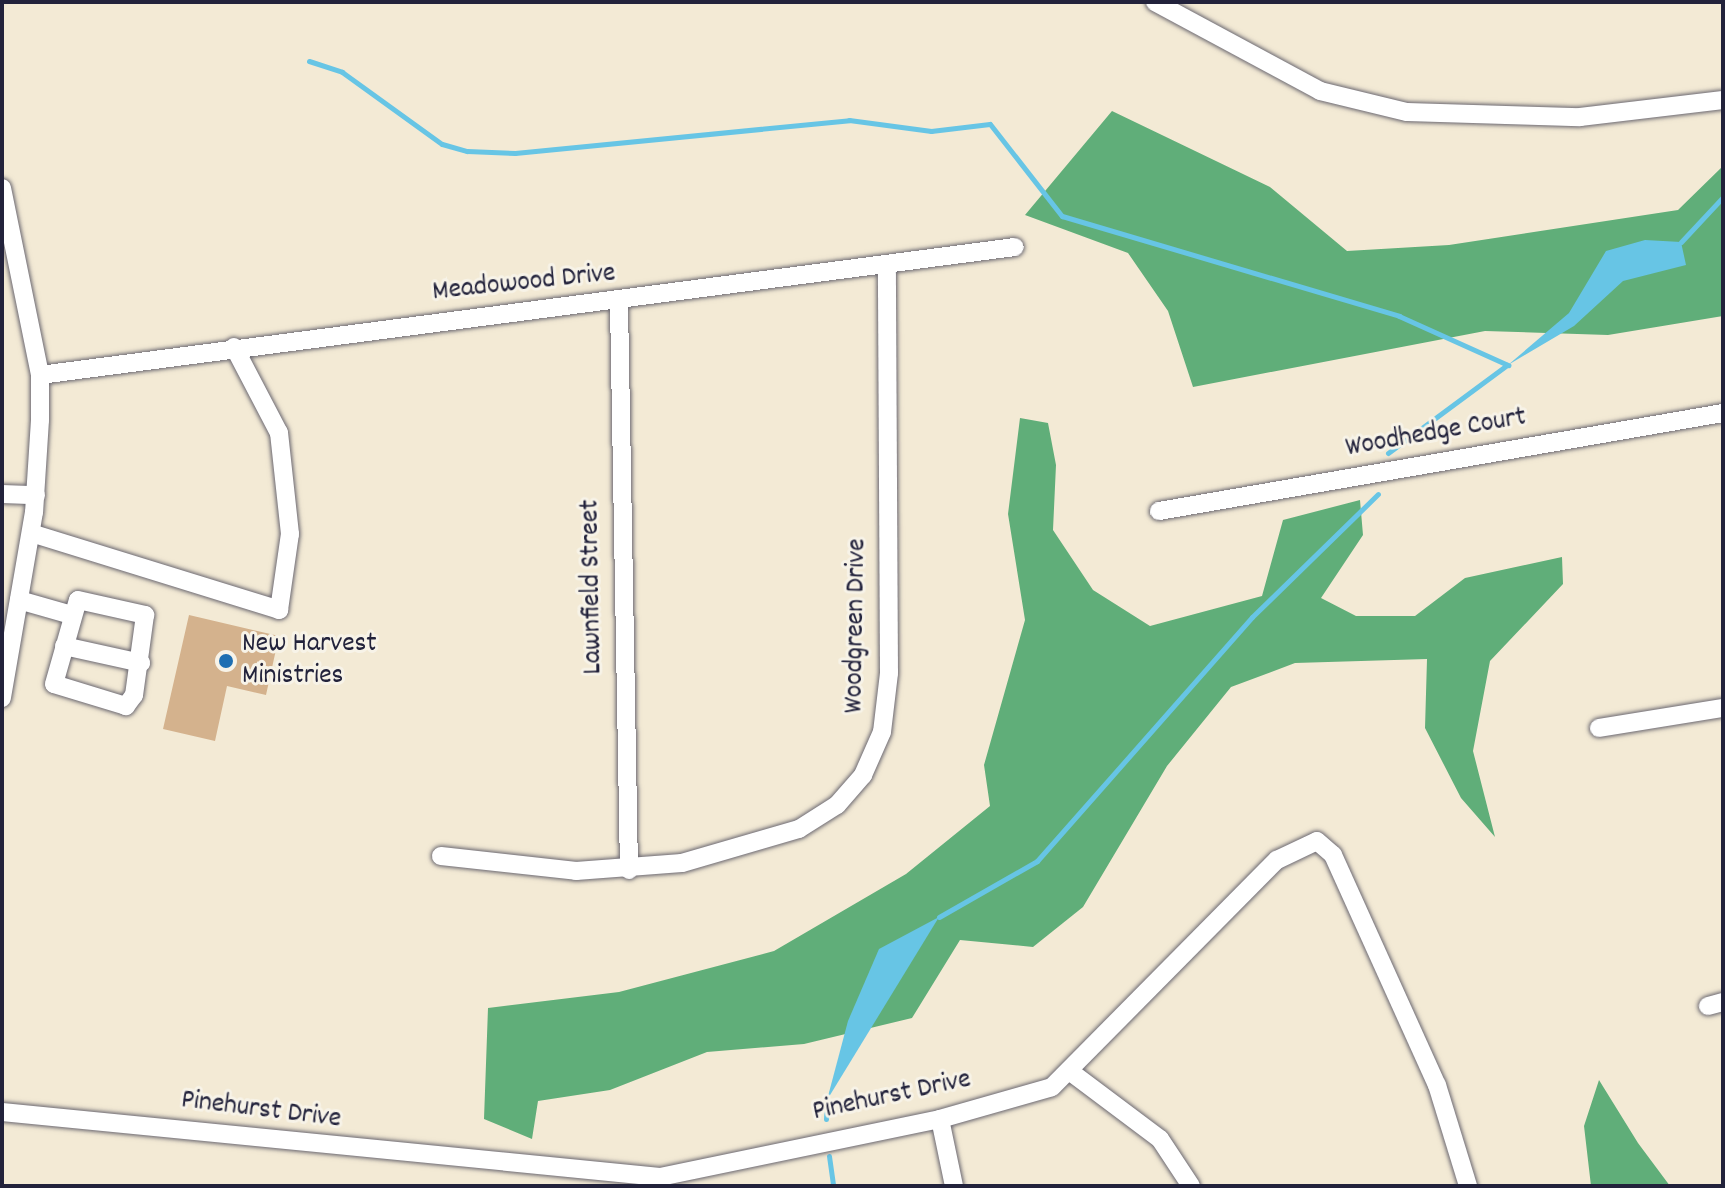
<!DOCTYPE html>
<html>
<head>
<meta charset="utf-8">
<style>
  body { margin:0 }
  #map { position:relative; width:1725px; height:1188px; overflow:hidden; background:#f3ead5; font-family:Dekko,sans-serif }
  div>[style] { position:absolute }
  [style*='--x'] { left:calc(var(--x)*1px); top:calc(var(--y)*1px); width:calc(var(--w)*1px); rotate:calc(var(--a)*1deg) }
  .forest>* { inset:0; background:#60ae79 }
  .water>* { inset:0; background:#67c5e5 }
  .stream>* { height:5px; margin:-2.5px; padding:0 2.5px; transform-origin:2.5px; border-radius:2.5px; background:#67c5e5 }
  .building>* { inset:0; background:#d4b28d }
  .roads { filter:drop-shadow(0 0 2px #6b6871) drop-shadow(0 0 2px #6b6871) }
  .minor>* { height:18px; margin:-9px; padding:0 9px; transform-origin:9px; border-radius:9px; background:#fff }
  .dots>* { width:22px; height:22px; translate:-50% -50%; box-sizing:border-box; border:4px solid #f7f3e8; border-radius:50% }
  span { translate:-50% -50%; white-space:nowrap; text-align:center; line-height:1.15; -webkit-text-stroke:6px #f7f3e8; paint-order:stroke }
  .street-label { font-size:28px; color:#22223b }
  .poi-label { font-size:28px; color:#22223b }
  .left { translate:0 -50%; text-align:left }
  .frame { position:absolute; inset:0; border:4px solid #22223b; pointer-events:none }
</style>
</head>
<body>
<div id="map">
  <div class="forest">
    <div style="clip-path:polygon(1112px 111px,1270px 187px,1347px 251px,1449px 245px,1678px 210px,1723px 166px,1723px 316px,1608px 335px,1485px 331px,1193px 387px,1168px 311px,1128px 253px,1025px 215px)"></div>
    <div style="clip-path:polygon(1020px 418px,1048px 423px,1056px 465px,1053px 530px,1093px 590px,1150px 626px,1262px 596px,1283px 520px,1360px 500px,1363px 535px,1321px 598px,1356px 616px,1415px 616px,1465px 578px,1562px 557px,1563px 584px,1490px 661px,1473px 751px,1495px 837px,1461px 798px,1425px 728px,1427px 659px,1295px 663px,1231px 687px,1167px 766px,1083px 907px,1033px 947px,960px 940px,912px 1018px,804px 1044px,707px 1052px,610px 1090px,538px 1101px,532px 1139px,484px 1119px,488px 1008px,619px 992px,774px 951px,906px 874px,990px 806px,984px 765px,1025px 620px,1008px 514px)"></div>
    <div style="clip-path:polygon(1599px 1080px,1638px 1143px,1670px 1186px,1591px 1186px,1584px 1126px)"></div>
  </div>
  <div class="water">
    <div style="clip-path:polygon(1645px 240px,1681px 242px,1686px 265px,1623px 281px,1574px 326px,1508px 365px,1569px 313px,1606px 251px)"></div>
    <div style="clip-path:polygon(939px 917px,827px 1100px,848px 1021px,879px 949px)"></div>
  </div>
  <div class="stream">
    <div style="--x:309;--y:61;--w:35;--a:18"></div>
    <div style="--x:342;--y:72;--w:123;--a:35.8"></div>
    <div style="--x:442;--y:144;--w:26;--a:16"></div>
    <div style="--x:467;--y:151;--w:48;--a:2.4"></div>
    <div style="--x:515;--y:153;--w:336;--a:-5.6"></div>
    <div style="--x:849;--y:120;--w:83;--a:7.6"></div>
    <div style="--x:931;--y:131;--w:59;--a:-6.8"></div>
    <div style="--x:990;--y:124;--w:117;--a:52"></div>
    <div style="--x:1062;--y:216;--w:352;--a:16.5"></div>
    <div style="--x:1399;--y:316;--w:120;--a:24.2"></div>
    <div style="--x:1681;--y:242;--w:62;--a:-47"></div>
    <div style="--x:1388;--y:453;--w:148;--a:-36.5"></div>
    <div style="--x:939;--y:917;--w:113;--a:-29.7"></div>
    <div style="--x:1037;--y:861;--w:325;--a:-48.6"></div>
    <div style="--x:1252;--y:617;--w:176;--a:-44.3"></div>
    <div style="--x:826;--y:1119;--w:19;--a:-87"></div>
    <div style="--x:829;--y:1156;--w:30;--a:82"></div>
  </div>
  <div class="building">
    <div style="clip-path:polygon(189px 615px,279px 636px,266px 695px,227px 686px,215px 741px,163px 729px)"></div>
  </div>
  <div class="roads">
    <div class="minor">
      <div style="--x:1155;--y:2;--w:187;--a:28.3"></div>
      <div style="--x:1320;--y:91;--w:89;--a:13.6"></div>
      <div style="--x:1407;--y:112;--w:173;--a:1.7"></div>
      <div style="--x:1580;--y:117;--w:144;--a:-6.8"></div>
      <div style="--x:2;--y:188;--w:191;--a:78.5"></div>
      <div style="--x:40;--y:375;--w:45;--a:90"></div>
      <div style="--x:40;--y:420;--w:92;--a:93.7"></div>
      <div style="--x:34;--y:512;--w:189;--a:99.8"></div>
      <div style="--x:619;--y:303;--w:567;--a:88.99"></div>
      <div style="--x:40;--y:375;--w:983;--a:-7.48"></div>
      <div style="--x:2;--y:494;--w:34;--a:2"></div>
      <div style="--x:1159;--y:511;--w:572;--a:-9.86"></div>
      <div style="--x:31;--y:533;--w:260;--a:17.2"></div>
      <div style="--x:279;--y:610;--w:77;--a:-81.8"></div>
      <div style="--x:290;--y:534;--w:102;--a:-96.2"></div>
      <div style="--x:279;--y:433;--w:97;--a:-117.6"></div>
      <div style="--x:19;--y:600;--w:51;--a:15.9"></div>
      <div style="--x:78;--y:600;--w:69;--a:12.6"></div>
      <div style="--x:145;--y:615;--w:81;--a:97.8"></div>
      <div style="--x:134;--y:695;--w:14;--a:126"></div>
      <div style="--x:126;--y:706;--w:75;--a:-163"></div>
      <div style="--x:54;--y:684;--w:87;--a:-74.1"></div>
      <div style="--x:64;--y:646;--w:79;--a:12.4"></div>
      <div style="--x:1599;--y:728;--w:126;--a:-9.2"></div>
      <div style="--x:441;--y:856;--w:136;--a:6.3"></div>
      <div style="--x:576;--y:871;--w:106;--a:-4.3"></div>
      <div style="--x:682;--y:863;--w:122;--a:-16.2"></div>
      <div style="--x:799;--y:829;--w:45;--a:-32.3"></div>
      <div style="--x:837;--y:805;--w:40;--a:-49"></div>
      <div style="--x:863;--y:775;--w:47;--a:-66.2"></div>
      <div style="--x:882;--y:732;--w:59;--a:-83.2"></div>
      <div style="--x:889;--y:673;--w:406;--a:-90.3"></div>
      <div style="--x:1708;--y:1006;--w:16;--a:-15"></div>
      <div style="--x:1072;--y:1073;--w:110;--a:36.9"></div>
      <div style="--x:1160;--y:1139;--w:56;--a:56.6"></div>
      <div style="--x:2;--y:1112;--w:661;--a:5.64"></div>
      <div style="--x:660;--y:1177;--w:286;--a:-11.7"></div>
      <div style="--x:940;--y:1119;--w:116;--a:-15.9"></div>
      <div style="--x:1052;--y:1087;--w:320;--a:-45.3"></div>
      <div style="--x:1277;--y:860;--w:44;--a:-25.4"></div>
      <div style="--x:1317;--y:841;--w:21;--a:41"></div>
      <div style="--x:1333;--y:855;--w:252;--a:65.7"></div>
      <div style="--x:1437;--y:1085;--w:106;--a:72.9"></div>
      <div style="--x:940;--y:1119;--w:68;--a:78.2"></div>
    </div>
  </div>
  <div class="dots">
    <div style="left:226px;top:661px;background:#1f6fb2"></div>
  </div>
  <div class="street-label">
    <span style="left:524px;top:284px;rotate:-6deg">Meadowood Drive</span>
    <span style="left:1436px;top:434px;rotate:-10deg">Woodhedge Court</span>
    <span style="left:593px;top:587px;rotate:-91deg">Lawnfield Street</span>
    <span style="left:857px;top:626px;rotate:-89deg">Woodgreen Drive</span>
    <span style="left:892px;top:1097px;rotate:-12deg">Pinehurst Drive</span>
    <span style="left:261px;top:1111px;rotate:7deg">Pinehurst Drive</span>
  </div>
  <div class="poi-label">
    <span class="left" style="left:242px;top:661px">New Harvest<br>Ministries</span>
  </div>
  <div class="frame"></div>
</div>
</body>
</html>
